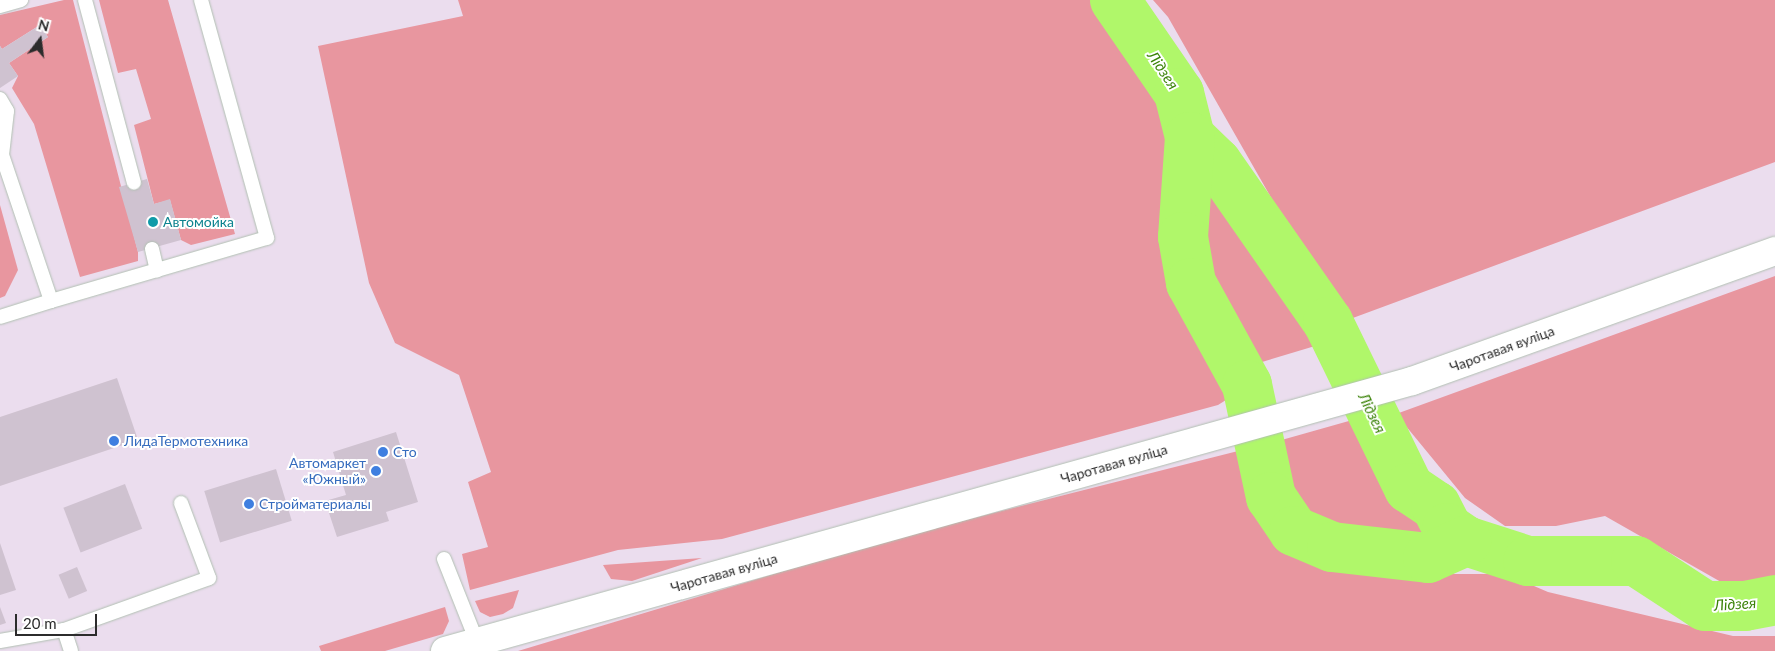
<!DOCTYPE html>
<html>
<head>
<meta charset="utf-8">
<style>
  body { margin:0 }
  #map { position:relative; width:1775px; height:651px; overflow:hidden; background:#ebddee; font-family:Lato,sans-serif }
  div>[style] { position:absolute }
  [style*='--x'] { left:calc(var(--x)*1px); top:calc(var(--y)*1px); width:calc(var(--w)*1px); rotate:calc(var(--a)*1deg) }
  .green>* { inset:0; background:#e8969f }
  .river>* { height:50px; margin:-25px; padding:0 25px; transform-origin:25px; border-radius:25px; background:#b0f76a }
  .building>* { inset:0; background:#cfc2d0; transform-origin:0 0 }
  .roads { filter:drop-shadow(0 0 1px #b1c0b2) drop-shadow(0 0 1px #b1c0b2) }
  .lane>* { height:14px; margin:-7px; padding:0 7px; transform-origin:7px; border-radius:7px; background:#fff }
  .secondary>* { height:28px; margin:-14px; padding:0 14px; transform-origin:14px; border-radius:14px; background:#fff }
  .dots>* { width:14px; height:14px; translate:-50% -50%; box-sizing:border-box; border:2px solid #fff; border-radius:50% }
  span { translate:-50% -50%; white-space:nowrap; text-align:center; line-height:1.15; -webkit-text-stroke:4px #fff; paint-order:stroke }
  .culture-label { font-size:14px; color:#0d838f }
  .left { translate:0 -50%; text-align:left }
  .street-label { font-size:14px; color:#2c2c2c }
  .shop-label { font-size:14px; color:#366cbe }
  .right { translate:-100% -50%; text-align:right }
  .water-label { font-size:15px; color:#3a8207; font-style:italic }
  .north { position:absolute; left:15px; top:15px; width:50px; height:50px; -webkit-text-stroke:4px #fff; paint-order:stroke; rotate:15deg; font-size:14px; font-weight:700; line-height:20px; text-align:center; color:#2c2c2c }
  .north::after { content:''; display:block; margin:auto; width:18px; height:22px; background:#2c2c2c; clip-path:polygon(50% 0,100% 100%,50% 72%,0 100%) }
  .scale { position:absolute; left:15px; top:614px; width:82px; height:22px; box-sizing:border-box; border:2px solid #2c2c2c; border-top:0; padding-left:6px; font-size:15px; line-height:18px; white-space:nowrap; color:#2c2c2c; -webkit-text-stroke:4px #fff; paint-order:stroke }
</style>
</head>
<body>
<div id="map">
  <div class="green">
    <div style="clip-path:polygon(64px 0,73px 0,138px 252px,138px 261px,80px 277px,34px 124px,12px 88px,18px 76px,9px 63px,48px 37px,40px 25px,2px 49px,0 46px,0 15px)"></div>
    <div style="clip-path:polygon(99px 0,168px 0,235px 234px,191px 245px,181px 240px,170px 200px,154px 204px,134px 125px,151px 119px,136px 69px,118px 73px)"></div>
    <div style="clip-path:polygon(458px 0,1098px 0,1120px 26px,1167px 98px,1179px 137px,1172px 280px,1216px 366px,1237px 393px,1218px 405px,722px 539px,618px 550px,470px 590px,462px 554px,488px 547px,468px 482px,491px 472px,459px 375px,395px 343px,369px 283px,318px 46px,463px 16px)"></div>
    <div style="clip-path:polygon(1153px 0,1775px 0,1775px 162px,1342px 322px,1168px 17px)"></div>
    <div style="clip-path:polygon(1212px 170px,1325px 343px,1252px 365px,1211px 272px,1199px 201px)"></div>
    <div style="clip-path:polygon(0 205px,18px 270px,5px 296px,0 298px)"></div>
    <div style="clip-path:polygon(1775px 276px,1775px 581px,1721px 582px,1605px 516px,1556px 526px,1505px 526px,1465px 498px,1396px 414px)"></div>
    <div style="clip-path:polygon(1363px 417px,1405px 493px,1429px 511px,1453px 540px,1426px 550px,1332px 538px,1297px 524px,1280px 493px,1271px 443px)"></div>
    <div style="clip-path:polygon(1242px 450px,1246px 487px,1270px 524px,1294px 553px,1371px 567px,1444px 574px,1506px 574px,1548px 592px,1733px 636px,1775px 636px,1775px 651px,518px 651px,887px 540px)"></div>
    <div style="clip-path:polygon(702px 558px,632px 581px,611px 579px,603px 565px)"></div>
    <div style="clip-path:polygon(519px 590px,513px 608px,503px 614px,490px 617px,480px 612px,475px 601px)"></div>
    <div style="clip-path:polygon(445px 607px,449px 621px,443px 634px,385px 651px,321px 651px,319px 646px)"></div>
  </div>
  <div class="river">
    <div style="--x:1115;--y:0;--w:113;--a:55.5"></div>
    <div style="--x:1179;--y:93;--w:45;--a:76"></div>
    <div style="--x:1190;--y:137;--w:37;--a:44"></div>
    <div style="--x:1217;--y:163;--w:194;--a:55.1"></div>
    <div style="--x:1328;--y:322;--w:185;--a:64"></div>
    <div style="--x:1409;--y:488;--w:32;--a:34"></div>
    <div style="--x:1436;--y:506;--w:25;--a:63"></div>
    <div style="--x:1447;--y:528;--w:23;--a:34"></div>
    <div style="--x:1466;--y:541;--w:65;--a:17.9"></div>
    <div style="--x:1528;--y:561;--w:108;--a:0"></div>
    <div style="--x:1636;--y:561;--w:82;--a:33.1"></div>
    <div style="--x:1705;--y:606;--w:40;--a:0"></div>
    <div style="--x:1745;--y:606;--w:31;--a:-11"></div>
    <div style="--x:1190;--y:137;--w:100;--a:94"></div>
    <div style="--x:1183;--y:237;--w:47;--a:80.1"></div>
    <div style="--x:1191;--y:283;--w:116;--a:61.2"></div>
    <div style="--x:1247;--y:385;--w:115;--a:77.9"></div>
    <div style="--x:1271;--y:497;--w:41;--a:55.9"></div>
    <div style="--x:1294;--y:531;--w:41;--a:22.8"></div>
    <div style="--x:1332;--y:547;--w:97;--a:6.5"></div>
    <div style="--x:1428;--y:558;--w:42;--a:-24.1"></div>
  </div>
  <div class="building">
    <div style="clip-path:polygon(40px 25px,48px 37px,9px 63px,18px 76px,0 88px,0 46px,2px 49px)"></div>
    <div style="clip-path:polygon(147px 179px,154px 204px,170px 199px,181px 240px,138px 252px,119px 187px)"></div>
    <div style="clip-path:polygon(117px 378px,138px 440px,0 486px,0 417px)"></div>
    <div style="clip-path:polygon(396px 432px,418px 502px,386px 512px,389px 521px,337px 537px,325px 501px,346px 495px,333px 452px)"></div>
    <div style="left:276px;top:469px;width:54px;height:75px;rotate:73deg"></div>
    <div style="left:125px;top:484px;width:48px;height:66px;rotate:69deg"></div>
    <div style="clip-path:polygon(0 543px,16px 590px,0 595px)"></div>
    <div style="left:77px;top:567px;width:26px;height:20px;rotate:67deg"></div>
    <div style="clip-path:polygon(0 607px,6px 623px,0 625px)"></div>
  </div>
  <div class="roads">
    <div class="lane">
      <div style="--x:85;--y:0;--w:189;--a:75"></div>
      <div style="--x:0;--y:6;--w:22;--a:-16"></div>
      <div style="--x:0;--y:99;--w:14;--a:60"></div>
      <div style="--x:7;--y:111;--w:44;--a:96.5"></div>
      <div style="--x:2;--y:155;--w:154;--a:71.4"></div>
      <div style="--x:51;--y:301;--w:53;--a:162.6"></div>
      <div style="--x:152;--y:249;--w:22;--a:77"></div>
      <div style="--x:51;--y:301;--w:225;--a:-16.3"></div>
      <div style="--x:267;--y:238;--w:247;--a:-105.5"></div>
      <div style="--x:444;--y:559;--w:95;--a:68.3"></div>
      <div style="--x:0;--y:641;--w:65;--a:-9.8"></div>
      <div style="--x:71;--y:651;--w:22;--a:-108"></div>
      <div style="--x:64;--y:630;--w:154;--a:-19.7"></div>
      <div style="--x:209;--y:578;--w:80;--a:-110.5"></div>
    </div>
    <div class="secondary">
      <div style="--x:445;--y:651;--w:1004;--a:-15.6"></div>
      <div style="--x:1412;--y:381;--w:386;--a:-19.7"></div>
    </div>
  </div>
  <div class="dots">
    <div style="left:153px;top:222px;background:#0f9aa8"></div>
    <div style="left:114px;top:441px;background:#3f7fe0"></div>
    <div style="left:383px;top:452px;background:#3f7fe0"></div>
    <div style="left:376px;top:471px;background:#3f7fe0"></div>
    <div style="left:249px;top:504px;background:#3f7fe0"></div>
  </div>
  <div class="culture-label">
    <span class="left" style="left:163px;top:222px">Автомойка</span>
  </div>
  <div class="street-label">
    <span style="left:1502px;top:349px;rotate:-20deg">Чаротавая вуліца</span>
    <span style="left:1114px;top:464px;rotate:-16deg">Чаротавая вуліца</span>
    <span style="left:724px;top:573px;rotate:-16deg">Чаротавая вуліца</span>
  </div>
  <div class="shop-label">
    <span class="left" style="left:124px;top:441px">ЛидаТермотехника</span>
    <span class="left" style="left:393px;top:452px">Сто</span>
    <span class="right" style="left:366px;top:471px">Автомаркет<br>«Южный»</span>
    <span class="left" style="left:259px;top:504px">Стройматериалы</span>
  </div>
  <div class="water-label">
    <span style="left:1163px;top:70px;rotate:56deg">Лідзея</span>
    <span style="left:1372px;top:413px;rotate:64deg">Лідзея</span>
    <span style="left:1735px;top:604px;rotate:-4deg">Лідзея</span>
  </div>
  <div class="north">N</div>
  <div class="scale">20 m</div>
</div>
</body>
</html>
